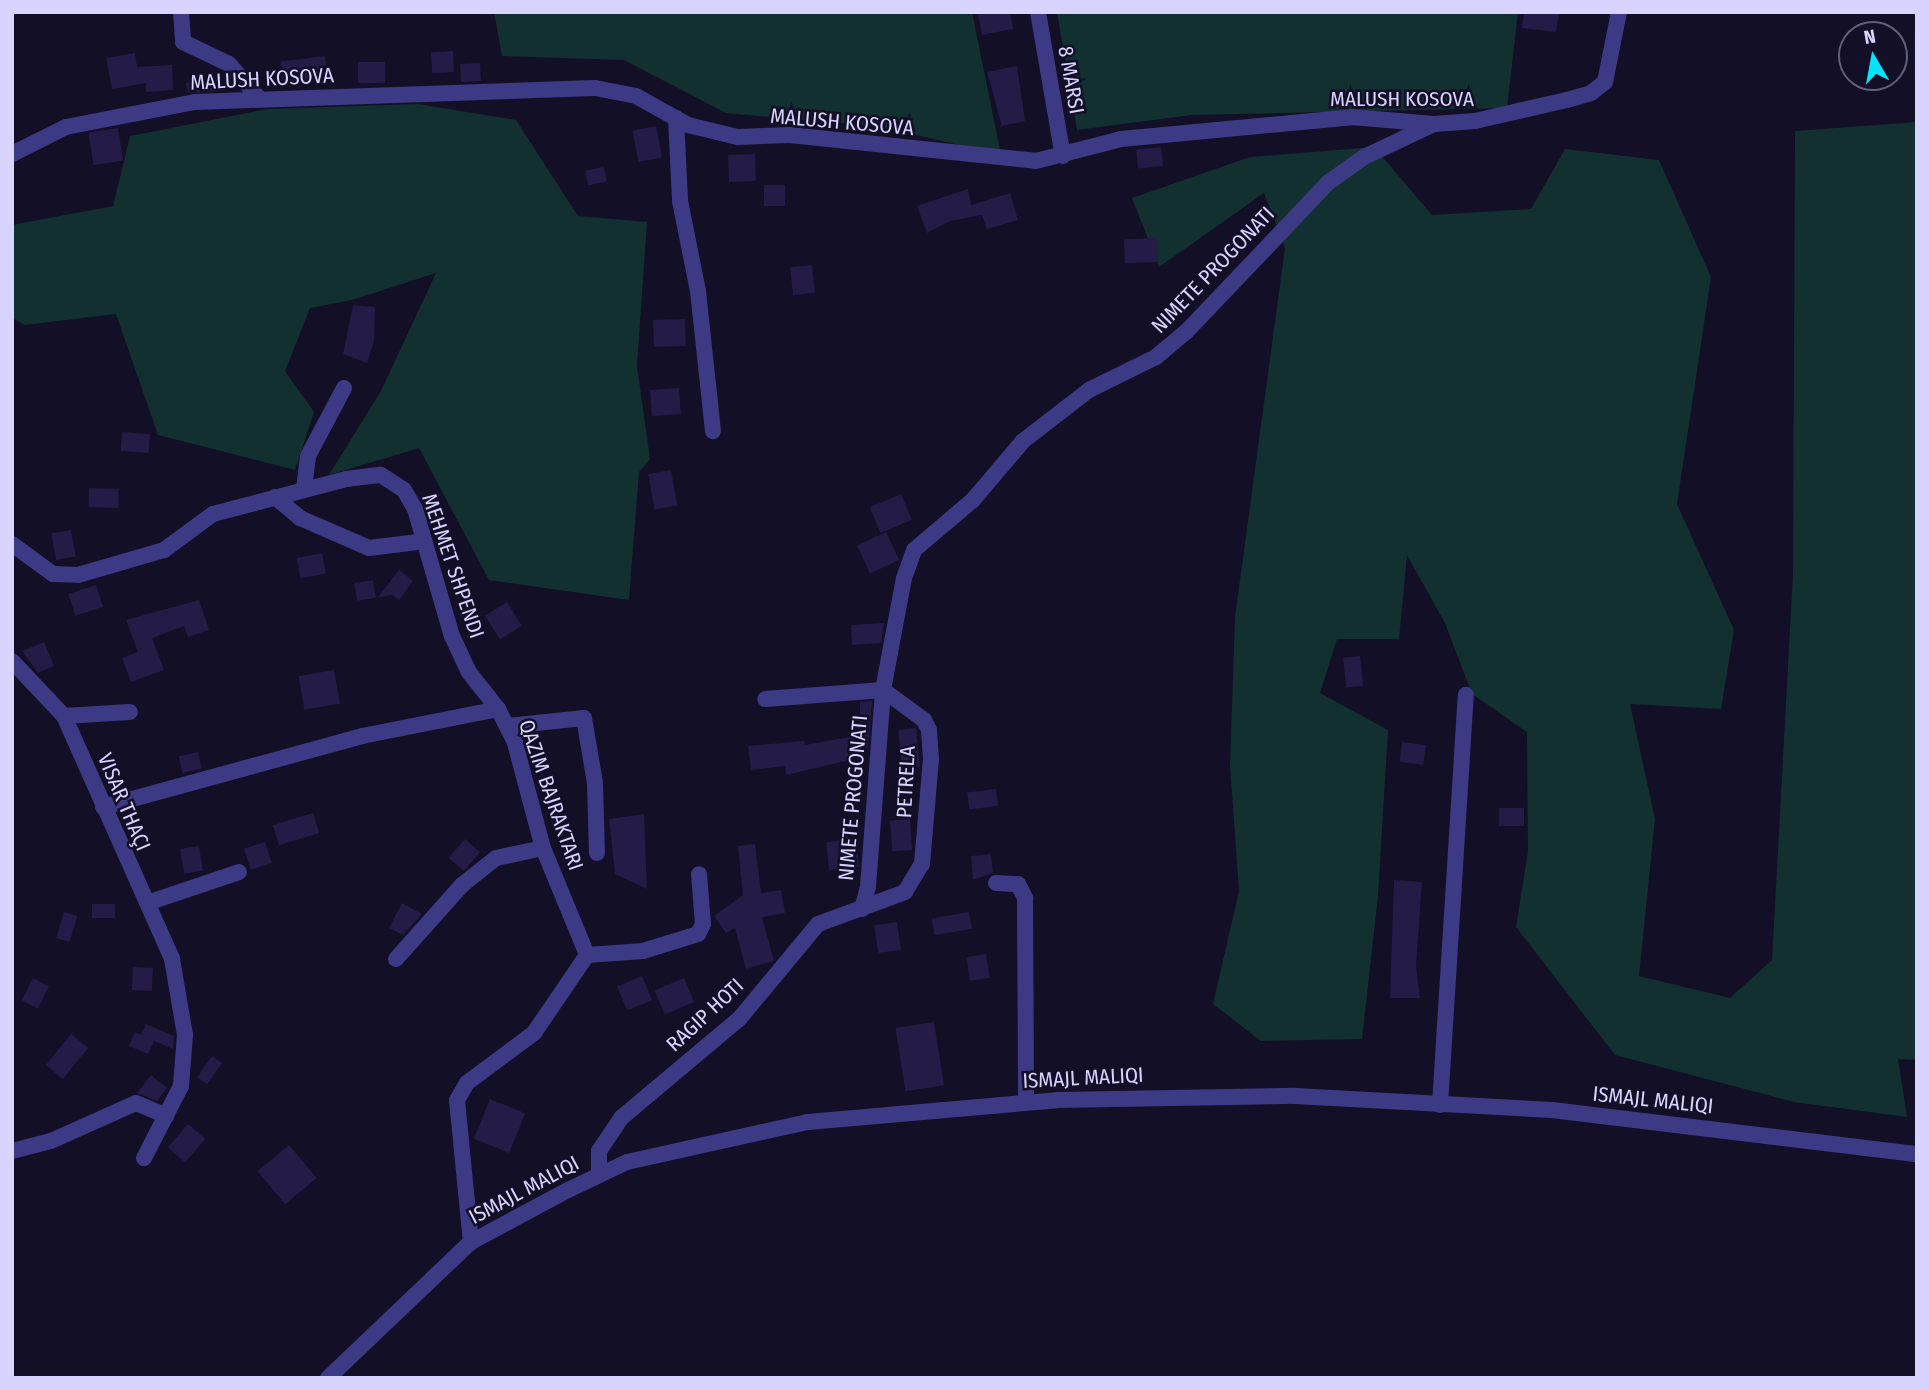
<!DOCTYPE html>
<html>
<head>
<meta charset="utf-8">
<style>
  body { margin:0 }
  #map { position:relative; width:1929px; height:1390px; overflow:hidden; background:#130f26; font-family:"Fira Sans Condensed",sans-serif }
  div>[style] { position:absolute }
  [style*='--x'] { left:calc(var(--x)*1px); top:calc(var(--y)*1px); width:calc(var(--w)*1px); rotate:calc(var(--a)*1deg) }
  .green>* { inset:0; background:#12302f }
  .building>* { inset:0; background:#241b47; transform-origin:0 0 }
  .minor>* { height:16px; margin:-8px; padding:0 8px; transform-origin:8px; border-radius:8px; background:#3d3a85 }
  span { translate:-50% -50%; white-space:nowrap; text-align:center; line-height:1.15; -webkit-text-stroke:5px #130f26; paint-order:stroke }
  .street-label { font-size:21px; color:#d9d4ff }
  .frame { position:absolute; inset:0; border:14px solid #d9d4ff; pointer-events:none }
  .north { position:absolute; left:1838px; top:21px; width:70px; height:70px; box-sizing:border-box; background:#130f26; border:2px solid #625e7d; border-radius:50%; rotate:350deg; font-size:19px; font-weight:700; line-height:28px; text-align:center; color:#d9d4ff }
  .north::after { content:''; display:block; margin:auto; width:24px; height:32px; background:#00e5ff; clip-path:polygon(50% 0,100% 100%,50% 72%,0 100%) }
</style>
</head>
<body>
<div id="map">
  <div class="green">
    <div style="clip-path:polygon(494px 12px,972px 12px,1001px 155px,883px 127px,726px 113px,624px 60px,502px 56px)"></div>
    <div style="clip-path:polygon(1057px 12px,1518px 12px,1507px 108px,1191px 115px,1077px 130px)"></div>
    <div style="clip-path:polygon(418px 104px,516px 120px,578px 216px,647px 222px,637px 366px,650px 459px,639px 472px,629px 600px,489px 580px,419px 448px,329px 475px,381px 391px,436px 273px,352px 300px,310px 308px,285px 371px,314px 412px,295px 470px,158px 435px,116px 314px,25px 325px,12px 318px,12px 225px,113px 206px,130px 136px,267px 109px)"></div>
    <div style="clip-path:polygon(1917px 122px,1917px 1060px,1898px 1059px,1907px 1117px,1794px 1102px,1615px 1055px,1516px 927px,1528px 851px,1527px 732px,1472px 694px,1445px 623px,1407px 555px,1399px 639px,1337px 639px,1320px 693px,1388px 730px,1378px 896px,1362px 1039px,1261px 1041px,1213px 1004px,1239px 891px,1230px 765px,1235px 617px,1285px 248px,1264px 193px,1159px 267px,1132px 198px,1250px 157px,1374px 147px,1432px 215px,1531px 209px,1565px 149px,1659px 160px,1711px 277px,1677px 504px,1734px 630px,1721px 709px,1630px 704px,1655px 819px,1639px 976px,1730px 998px,1772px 960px,1793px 574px,1795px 131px)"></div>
  </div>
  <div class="building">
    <div style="clip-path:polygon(987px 12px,1010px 12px,1013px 29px,982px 35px,978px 14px)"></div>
    <div style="clip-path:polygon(1524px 12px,1559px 12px,1556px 32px,1522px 28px)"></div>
    <div style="left:453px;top:51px;width:21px;height:22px;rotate:87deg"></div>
    <div style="clip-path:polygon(135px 53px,137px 67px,172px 65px,173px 90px,146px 92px,146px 83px,112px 89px,106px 58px)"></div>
    <div style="left:325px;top:56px;width:25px;height:45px;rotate:83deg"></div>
    <div style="left:358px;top:62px;width:27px;height:21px"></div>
    <div style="left:480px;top:63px;width:18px;height:20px;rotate:87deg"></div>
    <div style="clip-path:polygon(1017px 66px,1025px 121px,1002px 126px,987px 72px)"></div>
    <div style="clip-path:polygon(221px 77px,223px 91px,188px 93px,186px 83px)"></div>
    <div style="left:656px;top:126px;width:32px;height:24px;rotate:79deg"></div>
    <div style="left:118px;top:128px;width:33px;height:30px;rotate:81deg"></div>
    <div style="left:1161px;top:147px;width:19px;height:25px;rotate:84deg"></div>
    <div style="left:755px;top:154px;width:27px;height:27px;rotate:88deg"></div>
    <div style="left:604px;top:167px;width:15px;height:19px;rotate:79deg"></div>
    <div style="left:764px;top:185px;width:21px;height:21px"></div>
    <div style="clip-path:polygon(968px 189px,971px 205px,1010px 193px,1018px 220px,987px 229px,982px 215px,950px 221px,927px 233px,917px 206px)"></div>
    <div style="left:1157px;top:238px;width:24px;height:33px;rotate:88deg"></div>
    <div style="left:812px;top:265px;width:28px;height:22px;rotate:84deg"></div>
    <div style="clip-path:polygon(353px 305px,375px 307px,374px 341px,367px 363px,343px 354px)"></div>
    <div style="left:685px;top:319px;width:27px;height:32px;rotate:88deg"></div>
    <div style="left:679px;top:388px;width:26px;height:29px;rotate:86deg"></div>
    <div style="left:122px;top:432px;width:28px;height:19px;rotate:4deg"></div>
    <div style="left:671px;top:470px;width:36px;height:23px;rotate:80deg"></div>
    <div style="left:89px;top:488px;width:30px;height:19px;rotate:2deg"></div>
    <div style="left:901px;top:494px;width:28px;height:34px;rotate:67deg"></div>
    <div style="left:71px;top:530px;width:27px;height:20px;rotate:80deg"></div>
    <div style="left:886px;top:532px;width:31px;height:32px;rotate:65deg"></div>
    <div style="left:322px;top:553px;width:21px;height:26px;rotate:79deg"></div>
    <div style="clip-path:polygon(399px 570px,413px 581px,399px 600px,392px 595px,378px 597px)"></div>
    <div style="left:373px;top:580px;width:18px;height:19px;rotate:81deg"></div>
    <div style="left:96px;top:585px;width:23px;height:29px;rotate:72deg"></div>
    <div style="clip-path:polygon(199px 600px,209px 630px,188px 637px,184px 626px,152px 638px,164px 670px,131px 682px,122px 658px,138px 652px,126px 620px)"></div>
    <div style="left:507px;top:602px;width:28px;height:26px;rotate:58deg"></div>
    <div style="clip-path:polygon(884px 623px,881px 643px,852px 645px,851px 625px)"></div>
    <div style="clip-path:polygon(44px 642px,54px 666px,38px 673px,22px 651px)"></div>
    <div style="left:1360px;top:656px;width:30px;height:17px;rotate:84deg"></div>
    <div style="left:334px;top:670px;width:34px;height:36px;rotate:80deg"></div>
    <div style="clip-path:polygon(872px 701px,868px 749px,852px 749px,854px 759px,786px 775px,785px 766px,751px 770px,748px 746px,804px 741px,805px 745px,860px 735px,860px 702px)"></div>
    <div style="left:916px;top:728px;width:39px;height:18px;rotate:84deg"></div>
    <div style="left:1402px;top:742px;width:24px;height:20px;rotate:7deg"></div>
    <div style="left:198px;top:752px;width:17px;height:20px;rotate:77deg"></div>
    <div style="left:996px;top:789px;width:17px;height:29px;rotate:83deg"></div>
    <div style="left:1499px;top:808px;width:25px;height:18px"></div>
    <div style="left:313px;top:813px;width:21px;height:42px;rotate:73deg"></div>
    <div style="clip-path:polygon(644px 814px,647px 889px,615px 874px,609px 819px)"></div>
    <div style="left:910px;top:819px;width:31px;height:20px;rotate:86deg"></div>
    <div style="left:465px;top:839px;width:20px;height:25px;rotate:41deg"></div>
    <div style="left:856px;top:839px;width:28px;height:30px;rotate:84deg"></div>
    <div style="left:265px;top:842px;width:22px;height:22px;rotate:72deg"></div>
    <div style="clip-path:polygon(755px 844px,761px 893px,781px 890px,785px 913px,762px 917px,774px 961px,746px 969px,735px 928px,726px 933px,714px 916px,743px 895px,738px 846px)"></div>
    <div style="left:199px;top:846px;width:25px;height:19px;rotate:81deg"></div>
    <div style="clip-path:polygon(991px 854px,993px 873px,973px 880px,971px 856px)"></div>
    <div style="clip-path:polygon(1394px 880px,1422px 882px,1416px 966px,1420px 998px,1390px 998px)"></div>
    <div style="clip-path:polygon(402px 903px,422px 914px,403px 935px,389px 928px)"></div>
    <div style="left:92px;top:904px;width:23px;height:14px"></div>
    <div style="left:64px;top:912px;width:14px;height:27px;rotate:17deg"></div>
    <div style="left:969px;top:912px;width:17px;height:38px;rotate:80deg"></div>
    <div style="left:897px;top:922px;width:28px;height:23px;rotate:82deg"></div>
    <div style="left:986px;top:954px;width:24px;height:20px;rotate:81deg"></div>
    <div style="left:133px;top:967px;width:20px;height:23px;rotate:3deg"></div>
    <div style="left:642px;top:976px;width:26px;height:27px;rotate:67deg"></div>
    <div style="left:33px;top:978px;width:18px;height:25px;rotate:27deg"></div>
    <div style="left:684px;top:978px;width:26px;height:32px;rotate:67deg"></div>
    <div style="left:934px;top:1022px;width:64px;height:39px;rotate:81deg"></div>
    <div style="clip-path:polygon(146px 1024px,174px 1036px,173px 1049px,154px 1041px,148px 1054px,129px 1046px,135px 1032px,141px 1035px)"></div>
    <div style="left:71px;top:1034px;width:22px;height:40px;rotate:39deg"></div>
    <div style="left:212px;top:1056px;width:12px;height:26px;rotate:35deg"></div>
    <div style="clip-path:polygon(151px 1075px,167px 1088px,157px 1101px,137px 1093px)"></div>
    <div style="left:490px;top:1099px;width:38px;height:43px;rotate:22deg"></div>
    <div style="left:188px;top:1124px;width:23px;height:31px;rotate:41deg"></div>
    <div style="left:289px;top:1145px;width:43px;height:41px;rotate:50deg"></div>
  </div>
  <div class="minor">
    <div style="--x:181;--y:12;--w:30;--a:86"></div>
    <div style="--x:183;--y:42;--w:51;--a:25.6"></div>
    <div style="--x:229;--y:64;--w:44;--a:48.7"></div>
    <div style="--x:1038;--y:12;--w:146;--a:80.2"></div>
    <div style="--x:676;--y:118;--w:83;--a:87.2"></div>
    <div style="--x:680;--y:201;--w:92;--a:78.7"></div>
    <div style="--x:698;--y:291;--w:141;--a:83.9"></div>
    <div style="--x:12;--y:154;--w:60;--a:-26.6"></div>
    <div style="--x:66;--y:127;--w:131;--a:-11"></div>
    <div style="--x:195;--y:102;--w:400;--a:-2"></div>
    <div style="--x:595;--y:88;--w:42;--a:11"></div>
    <div style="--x:636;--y:96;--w:60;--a:29.1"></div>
    <div style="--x:688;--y:125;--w:51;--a:13.5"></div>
    <div style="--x:738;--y:137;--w:52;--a:-2.2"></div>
    <div style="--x:790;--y:135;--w:247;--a:6"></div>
    <div style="--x:1036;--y:161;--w:88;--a:-14.5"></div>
    <div style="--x:1121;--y:139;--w:232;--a:-5.4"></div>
    <div style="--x:1352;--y:117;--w:82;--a:4.9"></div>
    <div style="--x:1434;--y:124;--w:41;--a:-4.2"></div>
    <div style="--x:1475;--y:121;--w:94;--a:-12.9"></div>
    <div style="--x:1567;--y:100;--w:25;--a:-16"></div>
    <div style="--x:1591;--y:93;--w:18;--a:-38"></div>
    <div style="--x:1605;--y:82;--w:71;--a:-78.7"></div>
    <div style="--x:304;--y:489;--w:33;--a:-83"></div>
    <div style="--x:308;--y:456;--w:77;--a:-62.1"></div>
    <div style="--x:275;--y:497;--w:33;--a:40"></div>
    <div style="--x:300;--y:518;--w:75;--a:23.5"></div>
    <div style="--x:369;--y:548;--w:56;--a:-7.1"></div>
    <div style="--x:12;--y:544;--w:51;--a:36.2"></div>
    <div style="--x:53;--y:574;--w:25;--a:2"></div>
    <div style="--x:78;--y:575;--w:90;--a:-16.2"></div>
    <div style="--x:164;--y:550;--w:61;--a:-36.3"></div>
    <div style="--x:213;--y:514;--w:138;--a:-14.7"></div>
    <div style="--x:346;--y:479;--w:35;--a:-7"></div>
    <div style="--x:381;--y:475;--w:27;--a:33"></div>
    <div style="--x:404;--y:490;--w:22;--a:60"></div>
    <div style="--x:415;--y:509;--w:132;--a:73.8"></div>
    <div style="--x:452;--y:636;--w:38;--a:65"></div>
    <div style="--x:468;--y:671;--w:48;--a:51.7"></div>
    <div style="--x:12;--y:661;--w:76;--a:46.6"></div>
    <div style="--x:64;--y:716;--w:266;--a:66"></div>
    <div style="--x:172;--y:959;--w:77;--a:80.3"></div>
    <div style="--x:185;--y:1035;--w:51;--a:94.5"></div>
    <div style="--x:181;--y:1086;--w:81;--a:117.2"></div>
    <div style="--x:64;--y:716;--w:66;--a:-3.5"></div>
    <div style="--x:508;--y:726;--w:76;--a:-6"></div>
    <div style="--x:584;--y:718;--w:66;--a:80.4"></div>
    <div style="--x:595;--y:783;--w:70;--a:88.4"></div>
    <div style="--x:103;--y:807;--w:269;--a:-15.3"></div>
    <div style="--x:362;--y:736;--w:139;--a:-11.2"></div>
    <div style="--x:498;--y:709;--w:38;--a:63"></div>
    <div style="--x:515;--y:743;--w:109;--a:75.1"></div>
    <div style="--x:543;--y:848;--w:116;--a:67.6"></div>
    <div style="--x:587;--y:955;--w:94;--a:124.2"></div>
    <div style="--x:534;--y:1033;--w:84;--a:143.3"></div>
    <div style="--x:467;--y:1083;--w:20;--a:120"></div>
    <div style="--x:457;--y:1100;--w:143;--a:84.4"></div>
    <div style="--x:996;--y:883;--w:22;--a:3"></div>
    <div style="--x:1018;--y:884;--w:16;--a:63"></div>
    <div style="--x:1025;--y:898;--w:204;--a:89.7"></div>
    <div style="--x:147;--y:903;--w:97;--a:-18.6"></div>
    <div style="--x:862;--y:909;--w:24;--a:-75"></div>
    <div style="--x:868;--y:886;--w:197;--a:-85.6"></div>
    <div style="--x:883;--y:690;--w:114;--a:-79.4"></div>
    <div style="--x:904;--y:578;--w:30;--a:-70"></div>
    <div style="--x:914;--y:550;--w:77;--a:-40.3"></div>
    <div style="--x:973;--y:500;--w:77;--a:-49.7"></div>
    <div style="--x:1023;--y:441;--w:83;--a:-37.7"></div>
    <div style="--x:1089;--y:390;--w:75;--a:-26.2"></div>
    <div style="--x:1156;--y:357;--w:39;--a:-40"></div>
    <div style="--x:1186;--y:332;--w:207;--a:-46.4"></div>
    <div style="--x:1329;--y:182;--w:43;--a:-35.5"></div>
    <div style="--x:1364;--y:157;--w:75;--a:-25.2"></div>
    <div style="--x:587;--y:955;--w:56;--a:-4.1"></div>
    <div style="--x:643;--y:951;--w:58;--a:-17.2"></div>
    <div style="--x:698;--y:934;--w:11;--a:-63"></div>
    <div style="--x:703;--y:924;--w:50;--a:-94.6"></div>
    <div style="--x:396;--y:959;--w:99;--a:-48.3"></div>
    <div style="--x:462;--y:885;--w:43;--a:-38.5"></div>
    <div style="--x:496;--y:858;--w:48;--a:-12"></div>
    <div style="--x:1440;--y:1105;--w:411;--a:-86.4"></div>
    <div style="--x:12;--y:1151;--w:40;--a:-14.4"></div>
    <div style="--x:51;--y:1141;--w:93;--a:-24.1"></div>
    <div style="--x:136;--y:1103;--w:33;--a:23"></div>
    <div style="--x:599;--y:1175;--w:24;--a:-90"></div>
    <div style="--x:599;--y:1151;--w:40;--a:-56"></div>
    <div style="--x:621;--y:1118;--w:155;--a:-40"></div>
    <div style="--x:740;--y:1018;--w:122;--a:-50.3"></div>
    <div style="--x:818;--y:924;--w:93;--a:-20.2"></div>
    <div style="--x:905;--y:892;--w:33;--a:-59"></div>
    <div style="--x:922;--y:864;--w:105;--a:-85.1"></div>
    <div style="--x:931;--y:759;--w:29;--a:-94"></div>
    <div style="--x:929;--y:730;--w:11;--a:-117"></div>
    <div style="--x:924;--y:720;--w:51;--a:-143.8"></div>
    <div style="--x:883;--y:690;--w:118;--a:175.6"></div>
    <div style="--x:328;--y:1378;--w:197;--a:-43.6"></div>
    <div style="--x:471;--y:1242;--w:110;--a:-28.2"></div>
    <div style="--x:568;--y:1190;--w:65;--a:-25.4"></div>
    <div style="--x:627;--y:1162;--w:185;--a:-12.5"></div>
    <div style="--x:808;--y:1122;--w:250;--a:-5"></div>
    <div style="--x:1057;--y:1100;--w:238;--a:-1"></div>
    <div style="--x:1295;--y:1096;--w:257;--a:3.1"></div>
    <div style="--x:1552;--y:1110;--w:368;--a:6.9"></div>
  </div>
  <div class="street-label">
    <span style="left:262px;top:79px;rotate:-3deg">MALUSH KOSOVA</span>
    <span style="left:1071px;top:80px;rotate:80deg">8 MARSI</span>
    <span style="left:1402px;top:99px">MALUSH KOSOVA</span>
    <span style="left:842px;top:122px;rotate:5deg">MALUSH KOSOVA</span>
    <span style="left:1213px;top:270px;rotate:-46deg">NIMETE PROGONATI</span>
    <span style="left:453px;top:566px;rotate:71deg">MEHMET SHPENDI</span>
    <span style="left:906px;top:782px;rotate:-87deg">PETRELA</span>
    <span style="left:551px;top:795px;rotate:71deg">QAZIM BAJRAKTARI</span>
    <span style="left:853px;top:798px;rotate:-85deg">NIMETE PROGONATI</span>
    <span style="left:124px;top:802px;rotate:67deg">VISAR THAÇI</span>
    <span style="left:705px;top:1015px;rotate:-43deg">RAGIP HOTI</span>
    <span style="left:1083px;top:1078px;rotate:-3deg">ISMAJL MALIQI</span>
    <span style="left:1653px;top:1100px;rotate:6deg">ISMAJL MALIQI</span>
    <span style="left:524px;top:1190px;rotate:-28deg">ISMAJL MALIQI</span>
  </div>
  <div class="frame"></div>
  <div class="north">N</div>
</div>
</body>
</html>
